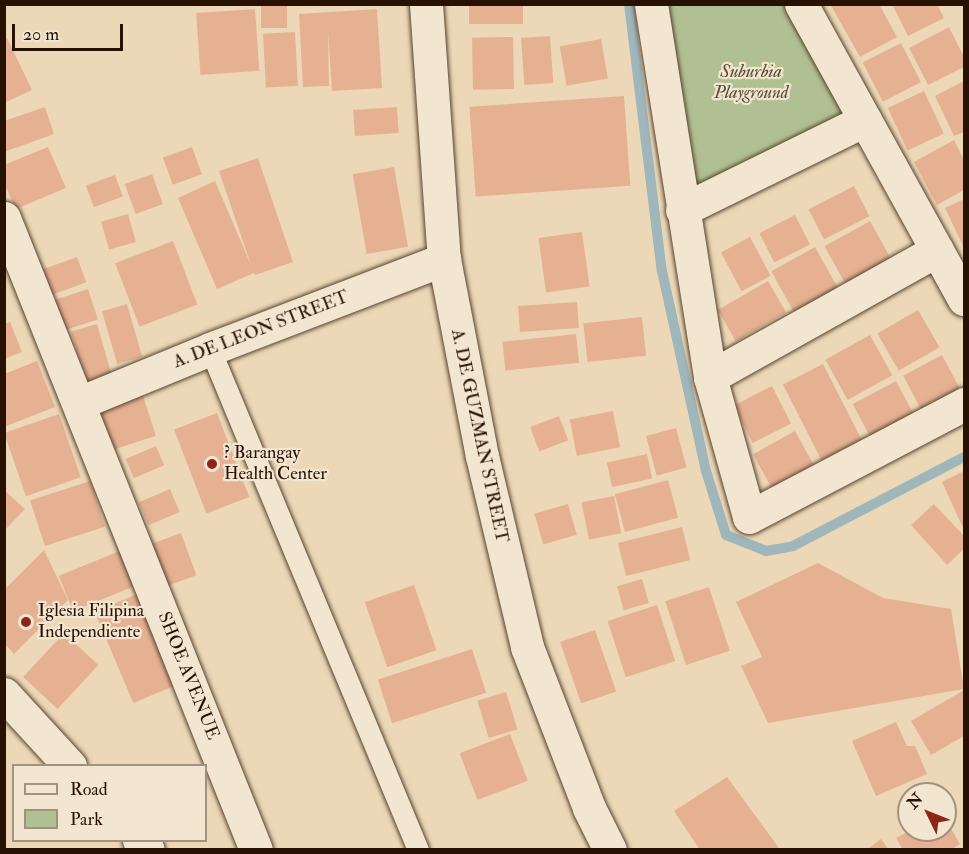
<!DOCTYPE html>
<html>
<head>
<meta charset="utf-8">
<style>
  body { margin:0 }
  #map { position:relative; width:969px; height:854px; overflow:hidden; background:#ecd8b7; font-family:"IM FELL Double Pica",serif }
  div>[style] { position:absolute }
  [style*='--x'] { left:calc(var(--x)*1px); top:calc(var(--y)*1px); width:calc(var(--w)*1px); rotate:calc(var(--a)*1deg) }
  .green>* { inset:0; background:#b1c093 }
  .stream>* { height:10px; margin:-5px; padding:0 5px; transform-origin:5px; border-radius:5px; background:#9fb6bb }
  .building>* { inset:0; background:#e6b193; transform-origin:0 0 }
  .roads { filter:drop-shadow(0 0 2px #584330) drop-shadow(0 0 2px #584330) }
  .lane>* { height:21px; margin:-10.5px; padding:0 10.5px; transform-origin:10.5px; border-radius:10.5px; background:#f3e6d0 }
  .street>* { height:33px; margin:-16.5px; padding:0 16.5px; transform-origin:16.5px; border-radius:16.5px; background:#f3e6d0 }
  .secondary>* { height:33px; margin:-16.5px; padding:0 16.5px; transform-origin:16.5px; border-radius:16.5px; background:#f3e6d0 }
  .dots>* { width:16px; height:16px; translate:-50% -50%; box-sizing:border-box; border:3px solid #f3e6d0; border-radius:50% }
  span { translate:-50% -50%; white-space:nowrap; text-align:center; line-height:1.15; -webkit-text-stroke:4.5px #f3e6d0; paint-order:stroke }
  .park-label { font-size:18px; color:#574e35; font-style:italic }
  .street-label { font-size:18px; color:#271103 }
  .poi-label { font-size:18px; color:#271103 }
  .left { translate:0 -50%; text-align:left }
  .frame { position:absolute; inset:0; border:6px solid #271103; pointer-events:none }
  .legend { position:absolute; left:12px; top:764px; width:195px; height:78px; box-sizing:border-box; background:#f3e6d0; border:2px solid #a1917e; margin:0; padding:8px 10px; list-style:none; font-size:18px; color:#271103 }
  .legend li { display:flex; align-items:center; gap:12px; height:30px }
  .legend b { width:30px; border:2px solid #a1917e }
  .north { position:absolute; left:897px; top:782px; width:60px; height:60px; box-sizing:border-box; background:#f3e6d0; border:2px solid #a1917e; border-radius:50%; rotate:313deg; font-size:16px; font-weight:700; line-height:24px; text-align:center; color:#271103 }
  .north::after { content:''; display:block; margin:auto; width:21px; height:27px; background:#8f2418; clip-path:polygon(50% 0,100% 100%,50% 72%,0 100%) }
  .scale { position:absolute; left:12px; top:24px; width:111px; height:27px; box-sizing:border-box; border:3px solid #271103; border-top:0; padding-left:8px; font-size:18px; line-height:21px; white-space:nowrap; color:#271103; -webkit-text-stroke:4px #f3e6d0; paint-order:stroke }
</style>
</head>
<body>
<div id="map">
  <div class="green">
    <div style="clip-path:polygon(666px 5px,793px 5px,853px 116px,693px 191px)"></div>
  </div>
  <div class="stream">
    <div style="--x:629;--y:4;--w:269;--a:83"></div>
    <div style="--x:662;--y:271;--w:205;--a:77.6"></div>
    <div style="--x:706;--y:471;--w:67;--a:72.6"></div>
    <div style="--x:726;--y:535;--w:43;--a:21.8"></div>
    <div style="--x:766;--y:551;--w:27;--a:-10"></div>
    <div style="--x:793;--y:546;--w:193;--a:-27.5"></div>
  </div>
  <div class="building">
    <div style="left:261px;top:4px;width:26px;height:24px"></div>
    <div style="left:469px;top:4px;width:54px;height:20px"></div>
    <div style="clip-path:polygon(830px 4px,879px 4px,897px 37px,860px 57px)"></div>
    <div style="clip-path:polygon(892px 4px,937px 4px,944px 18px,908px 36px)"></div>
    <div style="left:255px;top:9px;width:62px;height:59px;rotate:86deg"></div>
    <div style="clip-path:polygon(377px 9px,382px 88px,332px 91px,328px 30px,329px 86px,303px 87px,299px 14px)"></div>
    <div style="clip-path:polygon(949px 27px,964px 57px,964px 67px,928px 85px,909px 48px)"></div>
    <div style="left:295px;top:32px;width:54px;height:32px;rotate:87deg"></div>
    <div style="left:550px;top:36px;width:47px;height:29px;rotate:86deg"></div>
    <div style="left:513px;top:37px;width:52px;height:41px;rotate:89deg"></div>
    <div style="clip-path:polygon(7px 38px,32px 90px,4px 103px,4px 39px)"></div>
    <div style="left:601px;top:39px;width:40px;height:42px;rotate:80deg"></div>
    <div style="left:901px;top:43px;width:44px;height:43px;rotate:63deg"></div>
    <div style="clip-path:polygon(964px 81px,964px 132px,954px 136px,935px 96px)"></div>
    <div style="left:924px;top:91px;width:47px;height:40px;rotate:65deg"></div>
    <div style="left:624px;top:96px;width:90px;height:155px;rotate:86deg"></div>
    <div style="clip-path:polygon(45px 107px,54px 134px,4px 152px,4px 121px)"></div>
    <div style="left:397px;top:107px;width:26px;height:44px;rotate:86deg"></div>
    <div style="clip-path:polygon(954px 140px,964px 160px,964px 190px,937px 205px,914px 162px)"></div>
    <div style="clip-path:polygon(48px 147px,66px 188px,16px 209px,4px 183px,4px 165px)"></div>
    <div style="left:192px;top:147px;width:29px;height:31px;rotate:70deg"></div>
    <div style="clip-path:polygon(258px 158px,293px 262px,255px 275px,254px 273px,217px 289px,178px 198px,215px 181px,251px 265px,219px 171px)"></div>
    <div style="left:394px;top:167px;width:81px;height:42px;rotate:80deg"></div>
    <div style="left:152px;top:174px;width:32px;height:29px;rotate:70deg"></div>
    <div style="left:115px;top:175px;width:23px;height:31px;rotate:70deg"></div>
    <div style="left:854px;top:186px;width:34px;height:51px;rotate:63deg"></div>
    <div style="clip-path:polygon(964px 199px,964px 248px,945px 208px)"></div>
    <div style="left:128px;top:214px;width:29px;height:28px;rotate:74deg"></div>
    <div style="left:795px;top:215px;width:33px;height:40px;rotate:63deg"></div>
    <div style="left:870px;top:221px;width:54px;height:52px;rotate:61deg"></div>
    <div style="left:582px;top:232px;width:55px;height:44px;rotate:82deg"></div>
    <div style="left:750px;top:237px;width:44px;height:33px;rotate:62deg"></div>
    <div style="left:173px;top:241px;width:68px;height:62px;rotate:69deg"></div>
    <div style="left:815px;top:247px;width:49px;height:50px;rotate:61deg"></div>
    <div style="left:77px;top:257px;width:27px;height:36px;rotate:70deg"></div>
    <div style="left:768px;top:281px;width:36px;height:58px;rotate:60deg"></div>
    <div style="left:88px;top:289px;width:32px;height:37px;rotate:72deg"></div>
    <div style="left:577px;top:302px;width:26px;height:59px;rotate:86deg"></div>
    <div style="left:127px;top:304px;width:55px;height:26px;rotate:74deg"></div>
    <div style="left:918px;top:310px;width:43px;height:47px;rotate:60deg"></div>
    <div style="left:642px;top:317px;width:39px;height:59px;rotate:84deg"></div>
    <div style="clip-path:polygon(10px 322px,22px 352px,4px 359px,4px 324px)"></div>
    <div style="left:97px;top:324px;width:62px;height:27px;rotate:74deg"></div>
    <div style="left:576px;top:334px;width:29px;height:74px;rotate:84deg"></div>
    <div style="left:870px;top:335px;width:46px;height:51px;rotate:61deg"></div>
    <div style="left:942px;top:355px;width:38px;height:44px;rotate:62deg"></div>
    <div style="clip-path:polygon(37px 361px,55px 407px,4px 427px,4px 374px)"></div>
    <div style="left:823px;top:364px;width:85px;height:45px;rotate:63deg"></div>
    <div style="left:896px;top:381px;width:41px;height:49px;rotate:62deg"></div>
    <div style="left:772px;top:386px;width:42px;height:43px;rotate:63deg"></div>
    <div style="left:142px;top:393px;width:45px;height:45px;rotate:72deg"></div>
    <div style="left:613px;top:411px;width:37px;height:44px;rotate:79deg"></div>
    <div style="left:217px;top:413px;width:90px;height:46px;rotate:69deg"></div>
    <div style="left:59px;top:414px;width:67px;height:58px;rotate:71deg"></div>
    <div style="left:559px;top:416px;width:26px;height:31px;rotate:69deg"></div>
    <div style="left:676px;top:428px;width:41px;height:31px;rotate:75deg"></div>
    <div style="left:795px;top:431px;width:46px;height:48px;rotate:61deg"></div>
    <div style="left:156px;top:446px;width:21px;height:33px;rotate:67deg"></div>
    <div style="left:647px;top:454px;width:25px;height:41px;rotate:78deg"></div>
    <div style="clip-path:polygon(964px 471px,964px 530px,942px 482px)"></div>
    <div style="left:668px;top:480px;width:39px;height:55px;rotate:75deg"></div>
    <div style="left:90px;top:481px;width:48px;height:63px;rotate:72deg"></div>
    <div style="left:170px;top:489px;width:25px;height:34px;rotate:67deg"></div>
    <div style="clip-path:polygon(4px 490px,25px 509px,4px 531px)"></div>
    <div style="left:614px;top:496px;width:38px;height:33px;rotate:79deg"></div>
    <div style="left:568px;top:504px;width:32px;height:35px;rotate:74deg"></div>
    <div style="clip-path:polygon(934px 504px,964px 536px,964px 549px,947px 565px,911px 525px)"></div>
    <div style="left:682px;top:527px;width:34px;height:66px;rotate:76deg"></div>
    <div style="left:181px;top:533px;width:45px;height:32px;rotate:70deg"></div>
    <div style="clip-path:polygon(44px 550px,68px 600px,14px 654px,4px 643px,4px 590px)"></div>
    <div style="left:120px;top:551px;width:38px;height:66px;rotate:68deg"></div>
    <div style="clip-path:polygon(818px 563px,883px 598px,951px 609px,964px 689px,768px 723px,741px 666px,762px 657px,736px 602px)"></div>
    <div style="left:642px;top:579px;width:25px;height:26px;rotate:74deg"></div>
    <div style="left:414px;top:585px;width:69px;height:52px;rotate:71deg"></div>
    <div style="left:709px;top:587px;width:67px;height:46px;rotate:72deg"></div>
    <div style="left:137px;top:594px;width:99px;height:46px;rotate:67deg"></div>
    <div style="left:657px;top:605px;width:59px;height:52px;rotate:72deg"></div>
    <div style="left:595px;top:630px;width:65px;height:37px;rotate:71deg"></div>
    <div style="left:64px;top:633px;width:47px;height:60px;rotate:43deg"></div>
    <div style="left:472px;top:649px;width:46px;height:99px;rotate:72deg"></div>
    <div style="clip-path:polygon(964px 690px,964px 736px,931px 755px,911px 721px)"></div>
    <div style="left:506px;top:692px;width:39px;height:30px;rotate:73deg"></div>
    <div style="clip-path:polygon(896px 722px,907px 746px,915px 746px,927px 774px,876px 796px,852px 741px)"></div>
    <div style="left:510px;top:734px;width:50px;height:54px;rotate:69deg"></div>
    <div style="clip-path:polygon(727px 777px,779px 848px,777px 850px,700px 850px,674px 811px)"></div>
    <div style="clip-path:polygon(945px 818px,960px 844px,951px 850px,903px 850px,896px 838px,911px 830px,945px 830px)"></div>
    <div style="clip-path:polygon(881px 839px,889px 850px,866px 850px)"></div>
  </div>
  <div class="roads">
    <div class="lane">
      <div style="--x:210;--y:349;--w:542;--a:67.45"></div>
    </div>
    <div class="street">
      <div style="--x:651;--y:4;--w:378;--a:81"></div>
      <div style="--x:710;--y:377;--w:145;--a:74.4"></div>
      <div style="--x:749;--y:517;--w:243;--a:-27.7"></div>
      <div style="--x:801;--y:4;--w:337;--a:61.1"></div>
      <div style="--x:682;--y:210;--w:204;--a:-26.2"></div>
      <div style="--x:4;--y:218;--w:680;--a:68.26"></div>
      <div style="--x:710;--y:377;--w:260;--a:-29.2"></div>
      <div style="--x:79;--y:403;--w:142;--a:-22.4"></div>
      <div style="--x:210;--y:349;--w:251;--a:-21"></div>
    </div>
    <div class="secondary">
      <div style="--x:426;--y:4;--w:256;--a:86"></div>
      <div style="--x:444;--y:259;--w:201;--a:79.1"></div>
      <div style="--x:482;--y:456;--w:196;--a:76.7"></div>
      <div style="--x:527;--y:647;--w:173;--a:68.9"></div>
      <div style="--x:589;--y:808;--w:47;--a:63.4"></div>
      <div style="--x:4;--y:694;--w:98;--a:47.5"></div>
      <div style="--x:139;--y:840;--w:13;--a:48"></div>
    </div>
  </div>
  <div class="dots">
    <div style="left:212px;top:464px;background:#8f2418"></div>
    <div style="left:26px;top:622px;background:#8f2418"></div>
  </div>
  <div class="park-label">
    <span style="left:751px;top:83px">Suburbia<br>Playground</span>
  </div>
  <div class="street-label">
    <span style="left:261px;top:330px;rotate:-21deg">A. DE LEON STREET</span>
    <span style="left:479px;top:436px;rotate:78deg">A. DE GUZMAN STREET</span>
    <span style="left:188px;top:676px;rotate:68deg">SHOE AVENUE</span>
  </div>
  <div class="poi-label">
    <span class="left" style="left:224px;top:464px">? Barangay<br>Health Center</span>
    <span class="left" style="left:38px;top:622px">Iglesia Filipina<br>Independiente</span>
  </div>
  <div class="frame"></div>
  <ul class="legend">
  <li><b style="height:8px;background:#f3e6d0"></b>Road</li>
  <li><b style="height:16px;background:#b1c093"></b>Park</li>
  </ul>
  <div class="north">N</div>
  <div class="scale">20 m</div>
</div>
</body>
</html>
